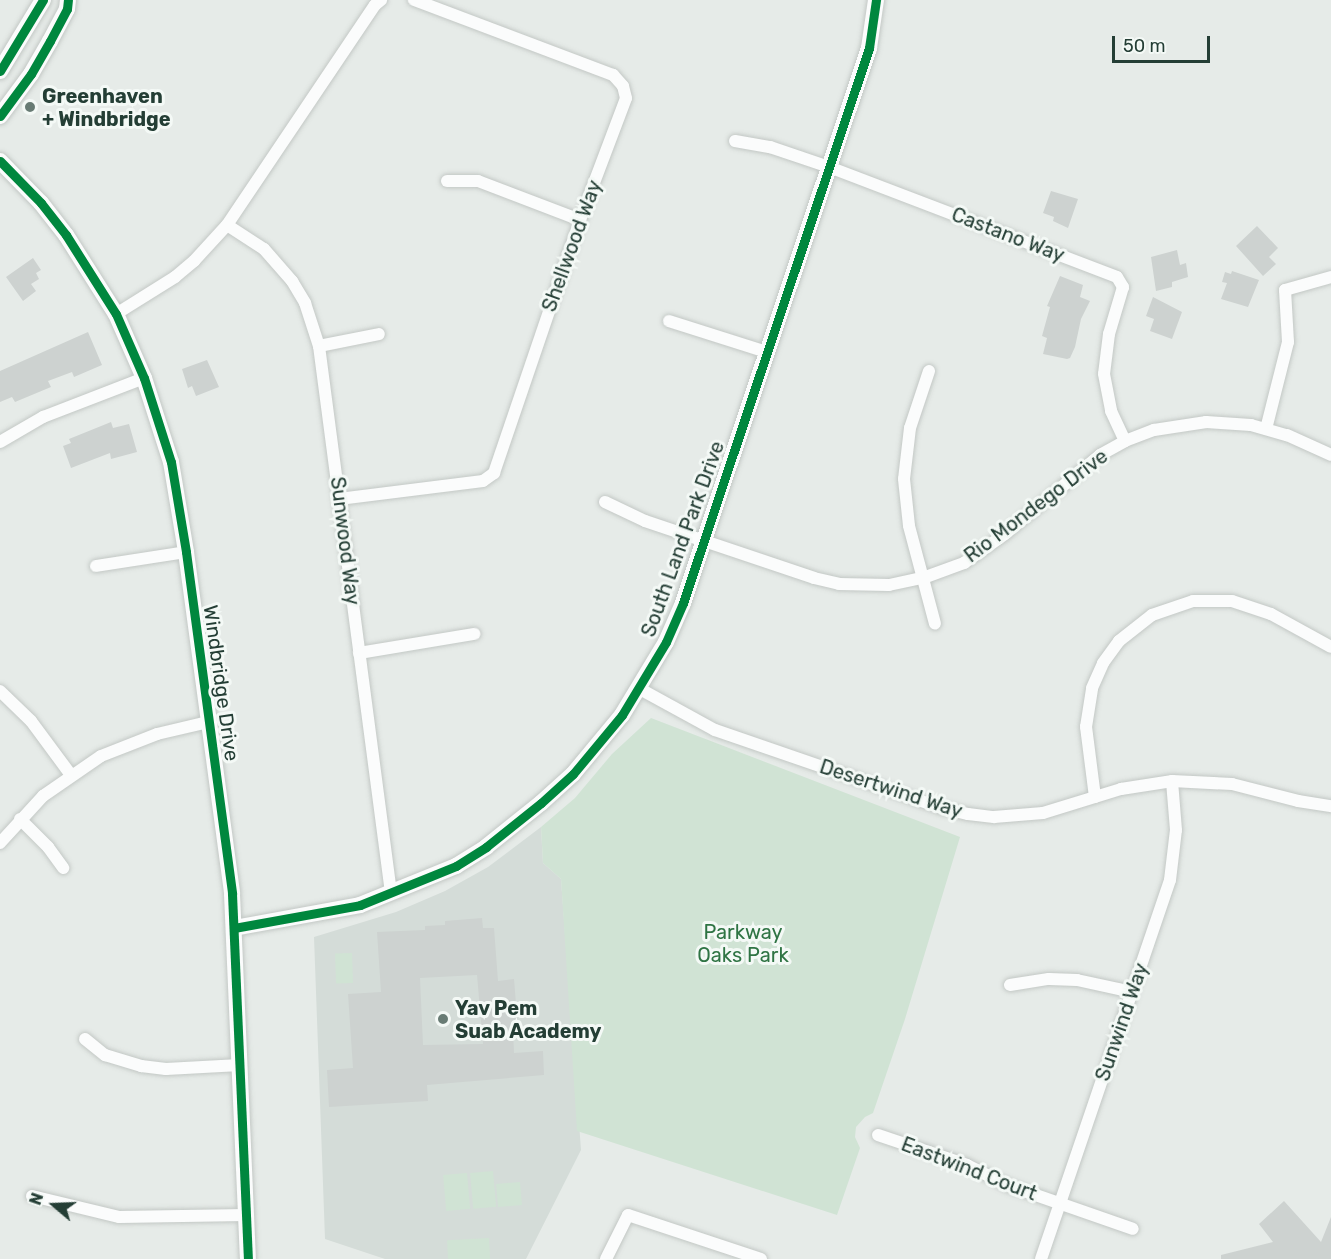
<!DOCTYPE html>
<html>
<head>
<meta charset="utf-8">
<style>
  body { margin:0 }
  #map { position:relative; width:1331px; height:1259px; overflow:hidden; background:#e6ebe8; font-family:Rubik,sans-serif }
  div>[style] { position:absolute }
  [style*='--x'] { left:calc(var(--x)*1px); top:calc(var(--y)*1px); width:calc(var(--w)*1px); rotate:calc(var(--a)*1deg) }
  .built>* { inset:0; background:#d4dcd8 }
  .green>* { inset:0; background:#d0e3d4; transform-origin:0 0 }
  .building>* { inset:0; background:#cdd2d0 }
  .roads { filter:drop-shadow(0 0 2px #c3c8c5) drop-shadow(0 0 2px #c3c8c5) }
  .street>* { height:12px; margin:-6px; padding:0 6px; transform-origin:6px; border-radius:6px; background:#fbfcfc }
  .secondary>* { height:16px; margin:-8px; padding:0 8px; transform-origin:8px; border-radius:8px; background:#fbfcfc }
  .cycleway>* { height:9px; margin:-4.5px; padding:0 4.5px; transform-origin:4.5px; border-radius:4.5px; background:#00873e }
  .dots>* { width:16px; height:16px; translate:-50% -50%; box-sizing:border-box; border:3px solid #f4f9f6; border-radius:50% }
  span { translate:-50% -50%; white-space:nowrap; text-align:center; line-height:1.15; -webkit-text-stroke:6px #f4f9f6; paint-order:stroke }
  .poi-label { font-size:20px; color:#243e35; font-weight:700 }
  .left { translate:0 -50%; text-align:left }
  .street-label { font-size:20px; color:#243e35 }
  .park-label { font-size:20px; color:#2f7444 }
  .north { position:absolute; left:24px; top:1175px; width:60px; height:60px; -webkit-text-stroke:4px #f4f9f6; paint-order:stroke; rotate:289deg; font-size:16px; font-weight:700; line-height:24px; text-align:center; color:#243e35 }
  .north::after { content:''; display:block; margin:auto; width:21px; height:27px; background:#243e35; clip-path:polygon(50% 0,100% 100%,50% 72%,0 100%) }
  .scale { position:absolute; left:1112px; top:36px; width:98px; height:27px; box-sizing:border-box; border:3px solid #243e35; border-top:0; padding-left:8px; font-size:18px; line-height:21px; white-space:nowrap; color:#243e35; -webkit-text-stroke:4px #f4f9f6; paint-order:stroke }
</style>
</head>
<body>
<div id="map">
  <div class="built">
    <div style="clip-path:polygon(541px 827px,543px 863px,561px 879px,581px 1150px,526px 1259px,385px 1259px,325px 1239px,314px 937px,396px 912px,445px 891px,488px 867px)"></div>
  </div>
  <div class="green">
    <div style="clip-path:polygon(651px 718px,960px 837px,905px 1019px,873px 1113px,865px 1117px,856px 1127px,855px 1137px,860px 1148px,837px 1215px,577px 1131px,561px 879px,543px 863px,541px 827px,575px 798px,612px 754px)"></div>
    <div style="left:352px;top:953px;width:30px;height:17px;rotate:88deg"></div>
    <div style="left:493px;top:1171px;width:36px;height:23px;rotate:85deg"></div>
    <div style="left:467px;top:1173px;width:36px;height:24px;rotate:85deg"></div>
    <div style="left:520px;top:1182px;width:23px;height:24px;rotate:85deg"></div>
    <div style="left:489px;top:1238px;width:21px;height:42px;rotate:87deg"></div>
  </div>
  <div class="building">
    <div style="clip-path:polygon(1051px 191px,1078px 199px,1068px 228px,1053px 221px,1054px 217px,1043px 213px)"></div>
    <div style="clip-path:polygon(1257px 226px,1278px 248px,1269px 257px,1276px 264px,1263px 276px,1236px 246px)"></div>
    <div style="clip-path:polygon(1177px 250px,1180px 265px,1186px 263px,1188px 277px,1172px 282px,1172px 287px,1156px 291px,1151px 257px)"></div>
    <div style="clip-path:polygon(33px 258px,41px 270px,36px 273px,39px 279px,31px 284px,36px 291px,23px 301px,6px 277px)"></div>
    <div style="clip-path:polygon(1232px 271px,1259px 280px,1248px 307px,1221px 299px,1227px 283px,1222px 282px,1225px 272px,1231px 274px)"></div>
    <div style="clip-path:polygon(1060px 276px,1083px 285px,1080px 297px,1090px 301px,1081px 319px,1075px 347px,1070px 358px,1067px 359px,1043px 354px,1047px 338px,1042px 336px,1050px 307px,1047px 306px)"></div>
    <div style="clip-path:polygon(1153px 297px,1182px 312px,1172px 339px,1150px 331px,1154px 319px,1146px 316px)"></div>
    <div style="clip-path:polygon(88px 332px,102px 365px,74px 377px,72px 372px,48px 381px,51px 387px,15px 402px,12px 397px,0 402px,0 371px)"></div>
    <div style="clip-path:polygon(207px 360px,219px 387px,196px 396px,192px 386px,188px 388px,182px 369px)"></div>
    <div style="clip-path:polygon(111px 422px,113px 428px,129px 424px,137px 452px,111px 459px,110px 453px,71px 468px,63px 446px,71px 443px,69px 439px)"></div>
    <div style="clip-path:polygon(evenodd,482px 918px,483px 928px,494px 928px,498px 981px,514px 979px,518px 1028px,513px 1029px,514px 1053px,543px 1051px,544px 1075px,427px 1085px,428px 1101px,329px 1107px,327px 1070px,353px 1068px,348px 994px,381px 992px,377px 932px,425px 930px,425px 926px,445px 925px,445px 921px,482px 918px,477px 975px,483px 1044px,423px 1045px,420px 978px,477px 975px)"></div>
    <div style="clip-path:polygon(1284px 1201px,1321px 1242px,1331px 1217px,1331px 1259px,1221px 1259px,1221px 1255px,1273px 1242px,1259px 1224px)"></div>
  </div>
  <div class="roads">
    <div class="street">
      <div style="--x:735;--y:141;--w:36;--a:10"></div>
      <div style="--x:770;--y:147;--w:62;--a:18.7"></div>
      <div style="--x:829;--y:167;--w:308;--a:20.9"></div>
      <div style="--x:1117;--y:277;--w:12;--a:59"></div>
      <div style="--x:1123;--y:287;--w:49;--a:106.6"></div>
      <div style="--x:1109;--y:334;--w:40;--a:97.1"></div>
      <div style="--x:1104;--y:374;--w:38;--a:79"></div>
      <div style="--x:1111;--y:411;--w:33;--a:65"></div>
      <div style="--x:447;--y:181;--w:31;--a:0"></div>
      <div style="--x:478;--y:181;--w:109;--a:20.9"></div>
      <div style="--x:227;--y:225;--w:44;--a:33"></div>
      <div style="--x:264;--y:249;--w:43;--a:48.8"></div>
      <div style="--x:292;--y:281;--w:26;--a:59"></div>
      <div style="--x:305;--y:303;--w:45;--a:72"></div>
      <div style="--x:319;--y:346;--w:552;--a:82.5"></div>
      <div style="--x:116;--y:314;--w:70;--a:-32.1"></div>
      <div style="--x:175;--y:277;--w:25;--a:-40"></div>
      <div style="--x:194;--y:261;--w:49;--a:-47.5"></div>
      <div style="--x:227;--y:225;--w:265;--a:-56.1"></div>
      <div style="--x:375;--y:5;--w:8;--a:-40"></div>
      <div style="--x:669;--y:321;--w:103;--a:17.6"></div>
      <div style="--x:319;--y:346;--w:61;--a:-11.3"></div>
      <div style="--x:929;--y:371;--w:60;--a:108.4"></div>
      <div style="--x:910;--y:428;--w:51;--a:96.7"></div>
      <div style="--x:904;--y:479;--w:47;--a:83.9"></div>
      <div style="--x:909;--y:526;--w:101;--a:75.1"></div>
      <div style="--x:1266;--y:429;--w:90;--a:-75.8"></div>
      <div style="--x:1288;--y:342;--w:52;--a:-93.3"></div>
      <div style="--x:1285;--y:290;--w:48;--a:-15.8"></div>
      <div style="--x:0;--y:442;--w:50;--a:-30.2"></div>
      <div style="--x:43;--y:417;--w:108;--a:-21.1"></div>
      <div style="--x:339;--y:499;--w:145;--a:-7.1"></div>
      <div style="--x:483;--y:481;--w:14;--a:-36"></div>
      <div style="--x:494;--y:473;--w:267;--a:-71.2"></div>
      <div style="--x:580;--y:220;--w:130;--a:-69.3"></div>
      <div style="--x:626;--y:98;--w:12;--a:-104"></div>
      <div style="--x:623;--y:86;--w:15;--a:-132"></div>
      <div style="--x:613;--y:75;--w:213;--a:-159.3"></div>
      <div style="--x:605;--y:502;--w:44;--a:25.4"></div>
      <div style="--x:645;--y:521;--w:178;--a:18.6"></div>
      <div style="--x:814;--y:578;--w:26;--a:13"></div>
      <div style="--x:839;--y:584;--w:50;--a:1.1"></div>
      <div style="--x:889;--y:585;--w:35;--a:-12"></div>
      <div style="--x:923;--y:578;--w:44;--a:-20.1"></div>
      <div style="--x:964;--y:563;--w:50;--a:-35.3"></div>
      <div style="--x:1005;--y:534;--w:124;--a:-39.7"></div>
      <div style="--x:1100;--y:455;--w:29;--a:-29"></div>
      <div style="--x:1125;--y:441;--w:31;--a:-21"></div>
      <div style="--x:1154;--y:430;--w:53;--a:-8.7"></div>
      <div style="--x:1206;--y:422;--w:45;--a:3.8"></div>
      <div style="--x:1251;--y:425;--w:37;--a:16"></div>
      <div style="--x:1287;--y:435;--w:48;--a:24.4"></div>
      <div style="--x:96;--y:566;--w:91;--a:-8.8"></div>
      <div style="--x:359;--y:653;--w:117;--a:-9.4"></div>
      <div style="--x:640;--y:689;--w:85;--a:28.7"></div>
      <div style="--x:715;--y:730;--w:240;--a:19"></div>
      <div style="--x:942;--y:808;--w:27;--a:13"></div>
      <div style="--x:968;--y:814;--w:26;--a:7"></div>
      <div style="--x:994;--y:817;--w:49;--a:-4.7"></div>
      <div style="--x:1043;--y:813;--w:82;--a:-17.1"></div>
      <div style="--x:1121;--y:789;--w:52;--a:-8.9"></div>
      <div style="--x:1172;--y:781;--w:60;--a:2.9"></div>
      <div style="--x:1232;--y:784;--w:68;--a:14.4"></div>
      <div style="--x:1298;--y:801;--w:33;--a:9"></div>
      <div style="--x:0;--y:691;--w:43;--a:44.1"></div>
      <div style="--x:31;--y:721;--w:67;--a:53.5"></div>
      <div style="--x:1095;--y:797;--w:71;--a:-97.3"></div>
      <div style="--x:1086;--y:727;--w:39;--a:-81"></div>
      <div style="--x:1092;--y:688;--w:27;--a:-66"></div>
      <div style="--x:1103;--y:663;--w:27;--a:-54"></div>
      <div style="--x:1119;--y:641;--w:42;--a:-38.2"></div>
      <div style="--x:1152;--y:615;--w:43;--a:-18.9"></div>
      <div style="--x:1193;--y:601;--w:39;--a:0"></div>
      <div style="--x:1232;--y:601;--w:41;--a:18.4"></div>
      <div style="--x:1271;--y:614;--w:68;--a:28.8"></div>
      <div style="--x:20;--y:819;--w:40;--a:45"></div>
      <div style="--x:48;--y:847;--w:26;--a:54"></div>
      <div style="--x:0;--y:843;--w:64;--a:-47.5"></div>
      <div style="--x:43;--y:796;--w:70;--a:-34.6"></div>
      <div style="--x:101;--y:756;--w:60;--a:-21.4"></div>
      <div style="--x:157;--y:734;--w:52;--a:-13.2"></div>
      <div style="--x:1010;--y:985;--w:39;--a:-9"></div>
      <div style="--x:1049;--y:979;--w:28;--a:2"></div>
      <div style="--x:1077;--y:980;--w:56;--a:12.3"></div>
      <div style="--x:85;--y:1039;--w:26;--a:39"></div>
      <div style="--x:105;--y:1055;--w:38;--a:17"></div>
      <div style="--x:141;--y:1066;--w:25;--a:7"></div>
      <div style="--x:166;--y:1069;--w:74;--a:-3.1"></div>
      <div style="--x:878;--y:1135;--w:94;--a:18.6"></div>
      <div style="--x:967;--y:1165;--w:45;--a:26.6"></div>
      <div style="--x:1007;--y:1185;--w:133;--a:19.2"></div>
      <div style="--x:32;--y:1196;--w:89;--a:13.6"></div>
      <div style="--x:119;--y:1217;--w:127;--a:-0.9"></div>
      <div style="--x:606;--y:1259;--w:49;--a:-63.4"></div>
      <div style="--x:628;--y:1215;--w:140;--a:18.3"></div>
      <div style="--x:1041;--y:1259;--w:400;--a:-71.2"></div>
      <div style="--x:1170;--y:880;--w:50;--a:-83.2"></div>
      <div style="--x:1176;--y:830;--w:49;--a:-94.7"></div>
    </div>
    <div class="secondary">
      <div style="--x:0;--y:71;--w:83;--a:-58.8"></div>
      <div style="--x:0;--y:116;--w:52;--a:-53.6"></div>
      <div style="--x:31;--y:74;--w:38;--a:-60"></div>
      <div style="--x:50;--y:41;--w:36;--a:-62"></div>
      <div style="--x:67;--y:9;--w:9;--a:-84"></div>
      <div style="--x:0;--y:161;--w:59;--a:45.7"></div>
      <div style="--x:41;--y:203;--w:41;--a:52"></div>
      <div style="--x:66;--y:235;--w:93;--a:57.7"></div>
      <div style="--x:116;--y:314;--w:70;--a:66.4"></div>
      <div style="--x:144;--y:378;--w:88;--a:72.2"></div>
      <div style="--x:171;--y:462;--w:91;--a:80.5"></div>
      <div style="--x:186;--y:552;--w:345;--a:82.3"></div>
      <div style="--x:232;--y:894;--w:365;--a:87.5"></div>
      <div style="--x:234;--y:928;--w:128;--a:-10.3"></div>
      <div style="--x:360;--y:905;--w:104;--a:-22.1"></div>
      <div style="--x:456;--y:866;--w:36;--a:-32"></div>
      <div style="--x:486;--y:847;--w:70;--a:-38.7"></div>
      <div style="--x:541;--y:803;--w:43;--a:-42.2"></div>
      <div style="--x:573;--y:774;--w:77;--a:-50.3"></div>
      <div style="--x:622;--y:715;--w:85;--a:-58.9"></div>
      <div style="--x:666;--y:642;--w:43;--a:-66.4"></div>
      <div style="--x:683;--y:603;--w:585;--a:-71.47"></div>
      <div style="--x:869;--y:48;--w:49;--a:-81.7"></div>
    </div>
  </div>
  <div class="cycleway">
    <div style="--x:0;--y:71;--w:83;--a:-58.8"></div>
    <div style="--x:0;--y:116;--w:52;--a:-53.6"></div>
    <div style="--x:31;--y:74;--w:38;--a:-60"></div>
    <div style="--x:50;--y:41;--w:36;--a:-62"></div>
    <div style="--x:67;--y:9;--w:9;--a:-84"></div>
    <div style="--x:0;--y:161;--w:59;--a:45.7"></div>
    <div style="--x:41;--y:203;--w:41;--a:52"></div>
    <div style="--x:66;--y:235;--w:93;--a:57.7"></div>
    <div style="--x:116;--y:314;--w:70;--a:66.4"></div>
    <div style="--x:144;--y:378;--w:88;--a:72.2"></div>
    <div style="--x:171;--y:462;--w:91;--a:80.5"></div>
    <div style="--x:186;--y:552;--w:345;--a:82.3"></div>
    <div style="--x:232;--y:894;--w:365;--a:87.5"></div>
    <div style="--x:234;--y:928;--w:128;--a:-10.3"></div>
    <div style="--x:360;--y:905;--w:104;--a:-22.1"></div>
    <div style="--x:456;--y:866;--w:36;--a:-32"></div>
    <div style="--x:486;--y:847;--w:70;--a:-38.7"></div>
    <div style="--x:541;--y:803;--w:43;--a:-42.2"></div>
    <div style="--x:573;--y:774;--w:77;--a:-50.3"></div>
    <div style="--x:622;--y:715;--w:85;--a:-58.9"></div>
    <div style="--x:666;--y:642;--w:43;--a:-66.4"></div>
    <div style="--x:683;--y:603;--w:585;--a:-71.47"></div>
    <div style="--x:869;--y:48;--w:49;--a:-81.7"></div>
  </div>
  <div class="dots">
    <div style="left:30px;top:107px;background:#687b74"></div>
    <div style="left:443px;top:1019px;background:#687b74"></div>
  </div>
  <div class="poi-label">
    <span class="left" style="left:42px;top:108px">Greenhaven<br>+ Windbridge</span>
    <span class="left" style="left:455px;top:1020px">Yav Pem<br>Suab Academy</span>
  </div>
  <div class="street-label">
    <span style="left:1008px;top:235px;rotate:21deg">Castano Way</span>
    <span style="left:572px;top:246px;rotate:-70deg">Shellwood Way</span>
    <span style="left:1036px;top:506px;rotate:-37deg">Rio Mondego Drive</span>
    <span style="left:683px;top:539px;rotate:-70deg">South Land Park Drive</span>
    <span style="left:345px;top:541px;rotate:83deg">Sunwood Way</span>
    <span style="left:221px;top:683px;rotate:82deg">Windbridge Drive</span>
    <span style="left:891px;top:789px;rotate:18deg">Desertwind Way</span>
    <span style="left:1122px;top:1022px;rotate:-71deg">Sunwind Way</span>
    <span style="left:969px;top:1169px;rotate:21deg">Eastwind Court</span>
  </div>
  <div class="park-label">
    <span style="left:743px;top:944px">Parkway<br>Oaks Park</span>
  </div>
  <div class="north">N</div>
  <div class="scale">50 m</div>
</div>
</body>
</html>
